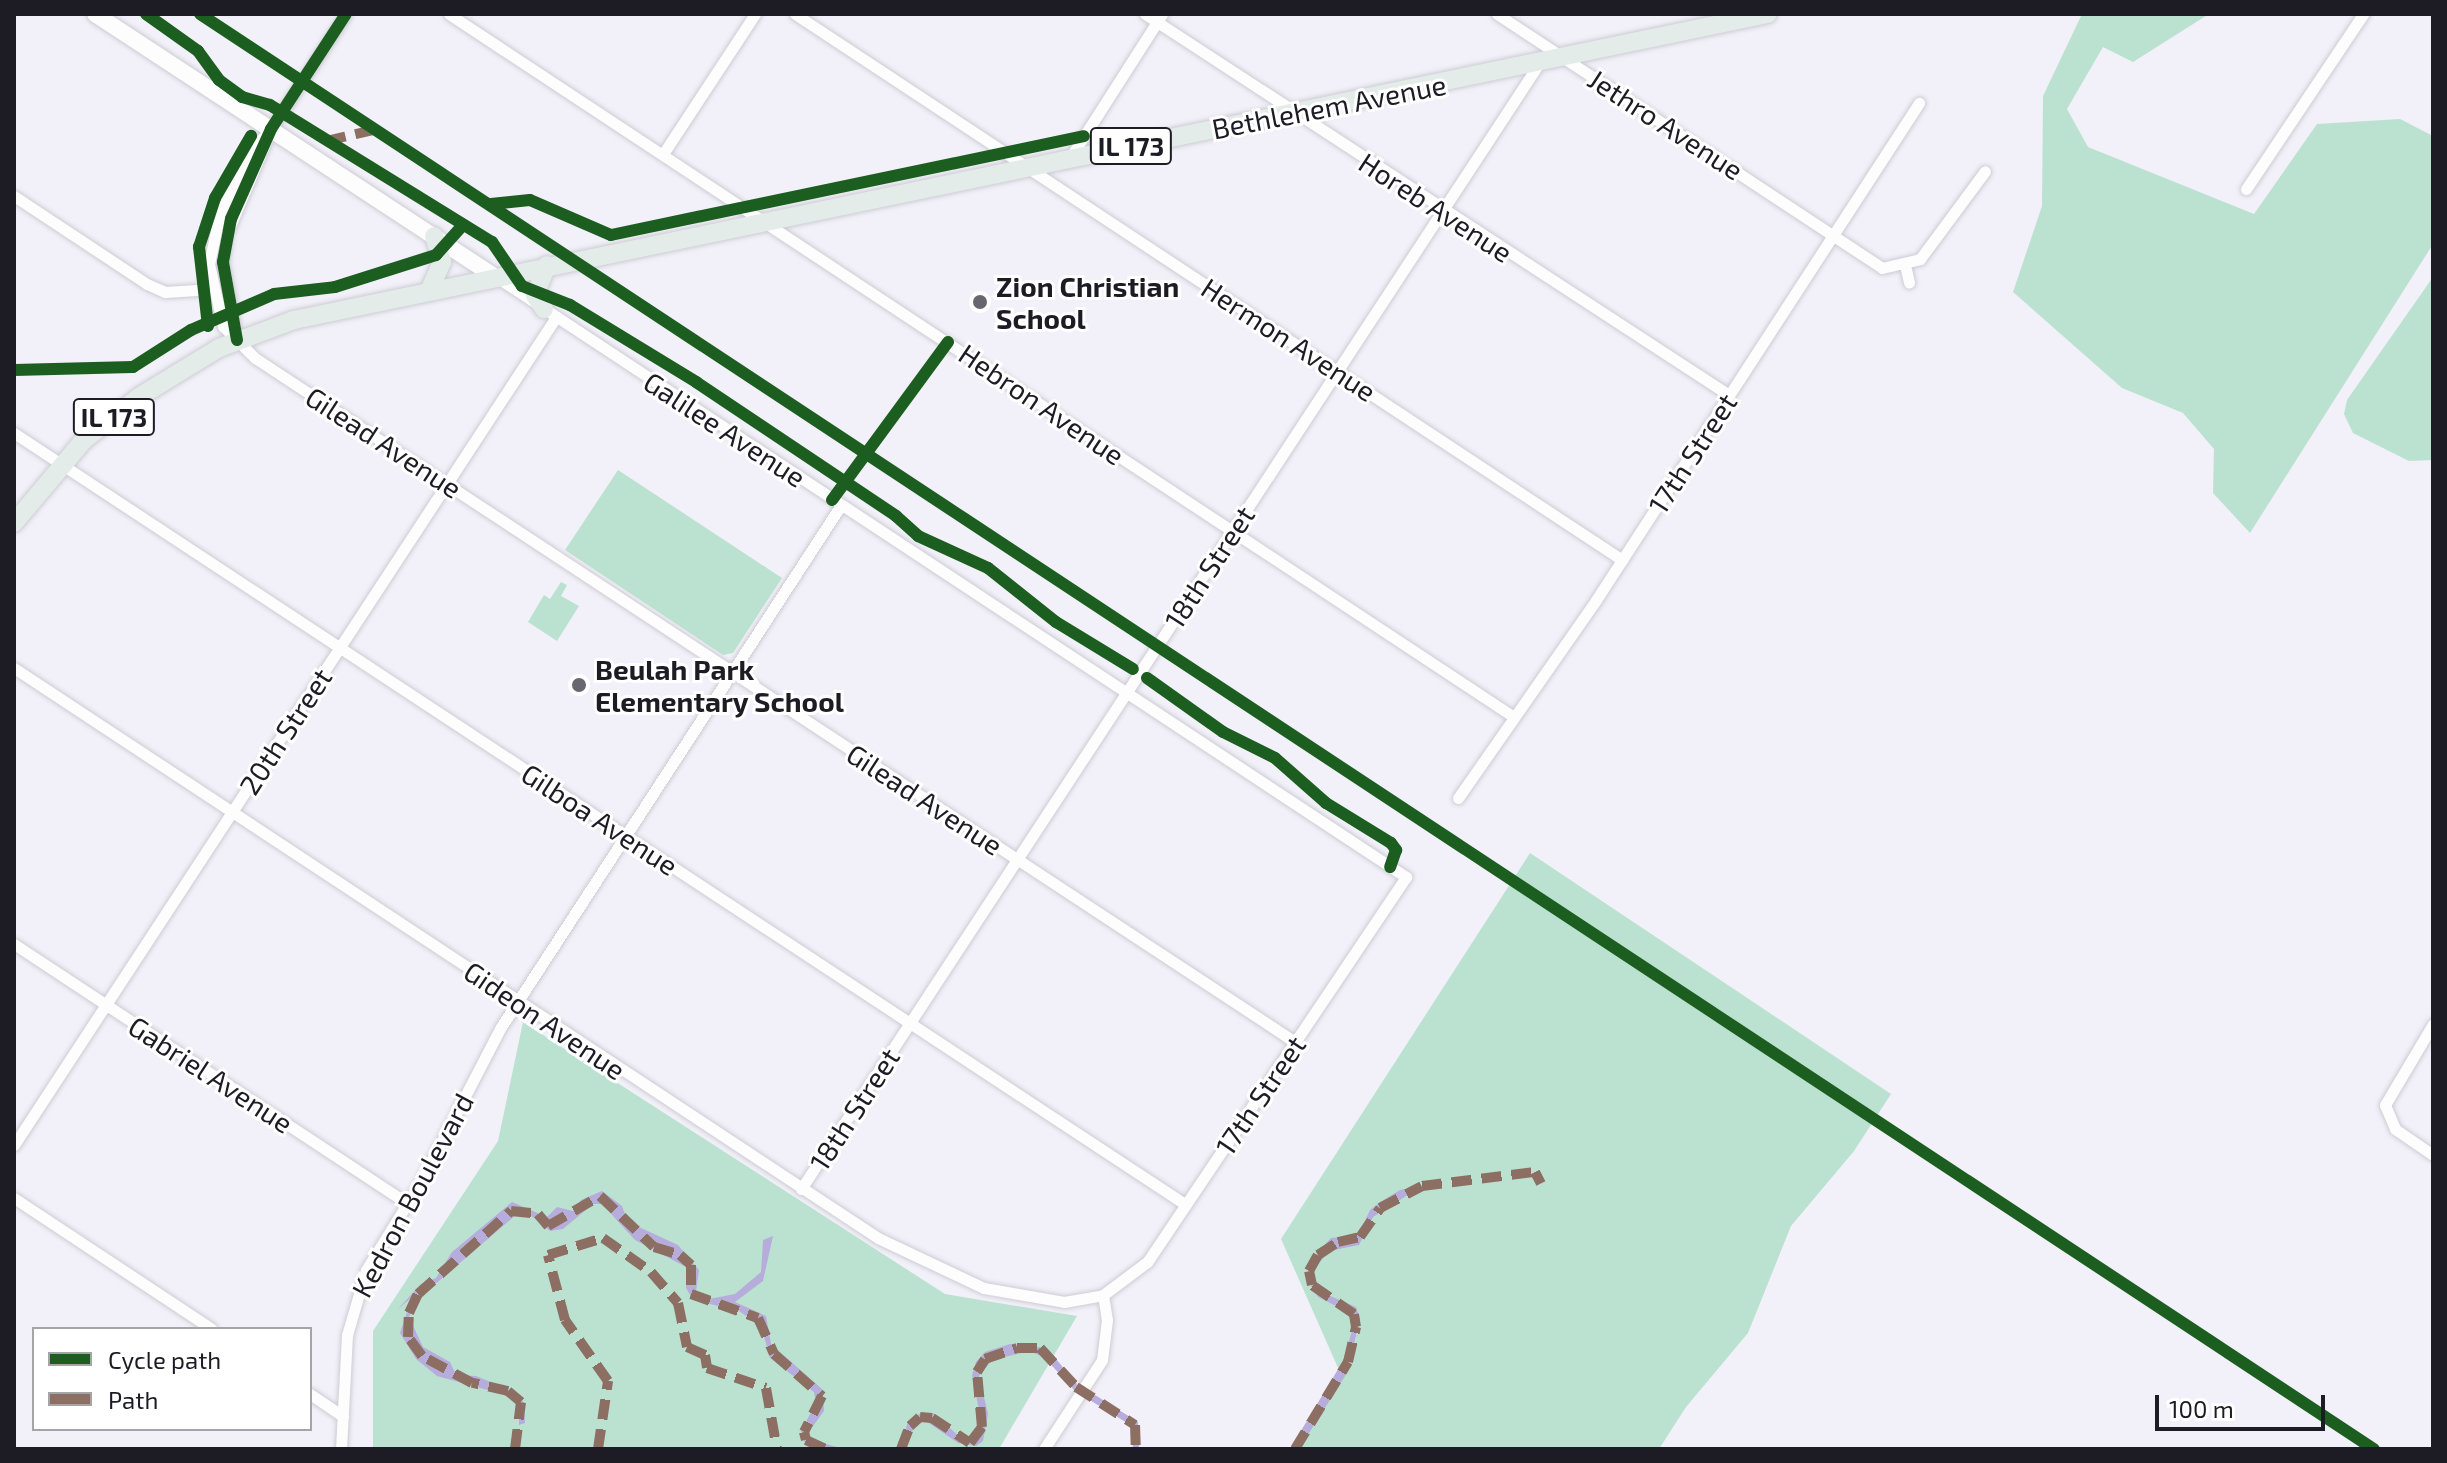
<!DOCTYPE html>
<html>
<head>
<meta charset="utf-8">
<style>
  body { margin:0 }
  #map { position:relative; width:2447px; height:1463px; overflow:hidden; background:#f2f0f8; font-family:"Exo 2",sans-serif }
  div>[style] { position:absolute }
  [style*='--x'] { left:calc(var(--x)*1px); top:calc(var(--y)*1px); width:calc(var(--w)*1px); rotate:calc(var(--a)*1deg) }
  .green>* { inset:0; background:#bbe2d0 }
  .water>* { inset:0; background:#b6addc }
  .roads { filter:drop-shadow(0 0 2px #cdccd4) drop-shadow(0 0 2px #cdccd4) }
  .street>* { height:11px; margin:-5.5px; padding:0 5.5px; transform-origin:5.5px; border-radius:5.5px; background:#fdfdfe }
  .secondary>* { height:16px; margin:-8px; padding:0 8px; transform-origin:8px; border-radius:8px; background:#fdfdfe }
  .primary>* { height:18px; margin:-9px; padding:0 9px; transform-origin:9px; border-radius:9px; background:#e4ece9 }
  .quiet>* { height:10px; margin-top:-5px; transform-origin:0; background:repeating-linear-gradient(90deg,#8d6e63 0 20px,transparent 0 30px) }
  .cycleway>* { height:12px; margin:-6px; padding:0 6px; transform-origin:6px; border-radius:6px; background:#1b5e20 }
  .dots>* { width:22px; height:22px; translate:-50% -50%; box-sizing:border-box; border:4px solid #fff; border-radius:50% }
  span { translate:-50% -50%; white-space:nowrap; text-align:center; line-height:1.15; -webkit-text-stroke:6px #fff; paint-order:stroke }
  .shield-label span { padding:2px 6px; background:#fff; border:2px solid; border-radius:6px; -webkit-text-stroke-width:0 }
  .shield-label { font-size:26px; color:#1d1b24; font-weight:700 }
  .street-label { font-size:28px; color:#1d1b24 }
  .poi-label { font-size:28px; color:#1d1b24; font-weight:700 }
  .left { translate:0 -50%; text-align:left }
  .frame { position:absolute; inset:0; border:16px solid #1d1b24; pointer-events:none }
  .legend { position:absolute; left:32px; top:1327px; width:280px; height:104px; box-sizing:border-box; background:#fff; border:2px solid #a5a4a7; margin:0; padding:10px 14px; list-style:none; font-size:24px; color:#1d1b24 }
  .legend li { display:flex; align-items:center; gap:16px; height:40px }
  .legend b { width:40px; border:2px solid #a5a4a7 }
  .scale { position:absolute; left:2155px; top:1395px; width:170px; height:36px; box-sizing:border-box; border:4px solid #1d1b24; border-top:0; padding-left:10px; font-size:24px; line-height:28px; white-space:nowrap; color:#1d1b24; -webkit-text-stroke:6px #fff; paint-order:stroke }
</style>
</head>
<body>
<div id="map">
  <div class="green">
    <div style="clip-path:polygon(2082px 14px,2209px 14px,2133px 62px,2103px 47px,2067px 109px,2088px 147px,2254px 214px,2317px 124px,2400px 119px,2433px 136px,2433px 244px,2250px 533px,2213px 493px,2214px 449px,2183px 413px,2122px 388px,2013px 292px,2042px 206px,2043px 96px)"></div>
    <div style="clip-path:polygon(2433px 277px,2433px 460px,2409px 461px,2353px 433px,2344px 414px,2347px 400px)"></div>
    <div style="clip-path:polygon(618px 470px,782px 578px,733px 653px,723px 655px,565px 550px)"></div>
    <div style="clip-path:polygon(561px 582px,567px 585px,561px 596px,579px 606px,557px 641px,528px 622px,544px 595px,550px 599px)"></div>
    <div style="clip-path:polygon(1530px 853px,1891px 1094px,1854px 1151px,1791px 1226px,1748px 1333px,1686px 1407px,1659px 1449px,1296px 1449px,1343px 1379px,1281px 1239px)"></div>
    <div style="clip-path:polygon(523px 1022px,945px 1294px,1077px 1316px,999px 1449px,373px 1449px,373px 1331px,498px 1141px)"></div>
  </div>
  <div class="water">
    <div style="clip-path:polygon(1422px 1186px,1373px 1217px,1359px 1245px,1329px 1251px,1314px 1269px,1313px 1281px,1321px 1292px,1356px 1307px,1360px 1319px,1347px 1373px,1299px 1449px,1290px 1449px,1343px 1361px,1352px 1331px,1352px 1314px,1318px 1297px,1307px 1280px,1310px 1261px,1331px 1238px,1358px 1235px,1370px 1210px,1382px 1201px,1400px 1190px)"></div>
    <div style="clip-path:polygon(602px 1191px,622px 1206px,628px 1222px,678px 1245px,699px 1270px,696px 1292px,709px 1299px,735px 1294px,761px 1272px,763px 1240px,773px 1236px,763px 1281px,735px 1302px,766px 1316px,771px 1344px,823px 1390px,824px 1411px,808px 1433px,810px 1440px,845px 1449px,806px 1446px,801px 1431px,816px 1403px,814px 1392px,770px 1358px,763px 1333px,752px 1320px,739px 1311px,693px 1300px,686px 1288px,686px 1267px,635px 1240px,602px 1204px,593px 1204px,563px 1229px,550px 1231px,529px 1214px,517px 1214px,419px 1298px,409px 1317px,423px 1347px,450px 1362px,456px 1375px,476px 1376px,517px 1393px,524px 1403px,525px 1423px,519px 1425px,519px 1406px,509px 1396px,437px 1376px,416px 1359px,400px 1333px,412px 1297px,398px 1309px,421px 1284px,436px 1278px,452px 1252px,512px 1202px,547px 1217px,557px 1207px,573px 1211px,581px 1200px)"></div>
    <div style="clip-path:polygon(1010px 1344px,1047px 1348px,1076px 1383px,1138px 1422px,1139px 1449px,1133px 1449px,1132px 1426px,1075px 1391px,1044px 1357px,1029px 1351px,992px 1360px,979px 1376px,988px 1414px,983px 1441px,976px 1446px,958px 1443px,926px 1421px,918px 1423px,900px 1449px,908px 1421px,921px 1413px,933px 1413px,961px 1438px,971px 1438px,981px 1420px,972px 1375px,976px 1362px,985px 1352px)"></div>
  </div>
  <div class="roads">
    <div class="street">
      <div style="--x:346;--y:14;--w:137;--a:123.1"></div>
      <div style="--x:271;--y:129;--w:28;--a:134"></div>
      <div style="--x:252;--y:149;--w:71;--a:116.9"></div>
      <div style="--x:220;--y:212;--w:53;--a:101.9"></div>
      <div style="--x:209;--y:264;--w:64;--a:77.3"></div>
      <div style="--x:223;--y:326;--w:45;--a:45"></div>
      <div style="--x:255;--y:358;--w:1245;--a:33.33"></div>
      <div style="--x:449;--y:14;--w:1276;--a:33.43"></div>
      <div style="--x:795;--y:14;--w:991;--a:33.43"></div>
      <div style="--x:1145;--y:14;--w:697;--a:33.12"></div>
      <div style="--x:1497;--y:14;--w:461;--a:33.4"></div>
      <div style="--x:1882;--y:268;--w:39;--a:-13"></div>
      <div style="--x:1920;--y:259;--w:109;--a:-53.5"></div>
      <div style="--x:663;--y:154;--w:168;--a:-56.7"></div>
      <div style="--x:1070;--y:158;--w:171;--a:-57.4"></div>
      <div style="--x:2246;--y:189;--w:211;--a:-56.2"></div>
      <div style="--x:14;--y:196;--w:159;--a:33.5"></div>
      <div style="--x:147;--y:284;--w:20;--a:24"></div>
      <div style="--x:165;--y:292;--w:47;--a:-3.7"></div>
      <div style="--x:1905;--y:265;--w:18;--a:77"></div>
      <div style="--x:498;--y:278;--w:1088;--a:33.41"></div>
      <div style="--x:1406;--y:877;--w:464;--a:123.9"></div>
      <div style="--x:1147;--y:1262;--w:55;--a:143.1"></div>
      <div style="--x:1103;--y:1295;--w:25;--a:81"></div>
      <div style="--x:1107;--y:1320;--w:40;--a:97.1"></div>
      <div style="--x:1102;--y:1360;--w:106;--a:123.1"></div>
      <div style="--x:237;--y:340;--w:79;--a:-100.2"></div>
      <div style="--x:223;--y:262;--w:29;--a:-82"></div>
      <div style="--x:227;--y:233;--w:108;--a:-67"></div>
      <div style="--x:14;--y:433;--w:1403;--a:33.37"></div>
      <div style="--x:14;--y:668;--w:1035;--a:33.41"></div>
      <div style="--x:878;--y:1238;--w:117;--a:25.3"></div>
      <div style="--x:984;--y:1288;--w:81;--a:9.9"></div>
      <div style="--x:1064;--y:1302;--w:40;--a:-10"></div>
      <div style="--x:1458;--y:798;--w:241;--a:-55.1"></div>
      <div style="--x:1596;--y:600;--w:593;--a:-56.98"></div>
      <div style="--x:14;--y:944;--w:472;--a:33.4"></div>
      <div style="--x:2433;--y:1024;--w:94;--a:120.7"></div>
      <div style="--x:2385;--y:1105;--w:26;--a:67"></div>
      <div style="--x:2395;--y:1129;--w:46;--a:34.4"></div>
      <div style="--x:14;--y:1145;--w:990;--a:-56.79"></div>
      <div style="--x:801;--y:1189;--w:1344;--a:-56.75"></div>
      <div style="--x:14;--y:1198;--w:237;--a:33.5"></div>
      <div style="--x:310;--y:1394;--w:40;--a:34"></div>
      <div style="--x:341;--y:1449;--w:114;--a:-87"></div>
      <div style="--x:347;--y:1335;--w:68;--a:-73.7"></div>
      <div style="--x:366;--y:1270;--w:102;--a:-58.2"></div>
      <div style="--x:420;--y:1183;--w:176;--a:-62.6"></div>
      <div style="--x:501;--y:1027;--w:623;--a:-56.92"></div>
    </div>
    <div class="secondary">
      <div style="--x:95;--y:14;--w:477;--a:33.3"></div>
    </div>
    <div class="primary">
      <div style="--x:430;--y:289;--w:30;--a:-66"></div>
      <div style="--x:442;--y:262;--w:27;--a:-107"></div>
      <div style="--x:544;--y:309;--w:17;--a:-123"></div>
      <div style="--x:535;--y:295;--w:32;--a:-68"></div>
      <div style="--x:14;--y:523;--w:109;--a:-49.9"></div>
      <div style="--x:84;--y:440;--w:70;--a:-38"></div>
      <div style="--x:139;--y:397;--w:94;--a:-31.5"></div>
      <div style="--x:219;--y:348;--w:80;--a:-20.5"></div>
      <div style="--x:294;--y:320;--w:1505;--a:-11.73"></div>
    </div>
  </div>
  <div class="quiet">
    <div style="--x:326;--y:141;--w:48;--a:-13.2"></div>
    <div style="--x:515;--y:1449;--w:47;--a:-82.7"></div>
    <div style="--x:521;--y:1402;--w:17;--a:-140"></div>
    <div style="--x:508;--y:1391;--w:37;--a:-167"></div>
    <div style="--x:472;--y:1383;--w:57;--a:-151.6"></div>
    <div style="--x:422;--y:1356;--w:24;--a:-126"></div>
    <div style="--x:408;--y:1337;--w:24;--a:-88"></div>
    <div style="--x:409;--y:1313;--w:21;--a:-65"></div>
    <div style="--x:418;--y:1294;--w:125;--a:-41.7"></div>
    <div style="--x:511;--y:1211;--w:27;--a:6"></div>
    <div style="--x:538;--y:1214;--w:16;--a:50"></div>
    <div style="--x:548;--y:1226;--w:60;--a:-30"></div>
    <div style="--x:600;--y:1196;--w:74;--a:43.4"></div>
    <div style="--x:654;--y:1247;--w:27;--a:17"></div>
    <div style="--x:680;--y:1255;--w:15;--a:42"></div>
    <div style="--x:691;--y:1265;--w:29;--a:90"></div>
    <div style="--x:691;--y:1294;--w:71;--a:19.7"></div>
    <div style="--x:758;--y:1318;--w:39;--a:66"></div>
    <div style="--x:774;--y:1354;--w:64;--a:41.2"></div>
    <div style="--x:822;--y:1396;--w:40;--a:116.6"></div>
    <div style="--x:804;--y:1432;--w:8;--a:76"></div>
    <div style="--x:806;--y:1440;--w:21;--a:25"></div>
    <div style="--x:598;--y:1449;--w:69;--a:-81.6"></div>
    <div style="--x:608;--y:1381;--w:75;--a:-125.2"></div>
    <div style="--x:565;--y:1320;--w:67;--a:-104.7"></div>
    <div style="--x:548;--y:1255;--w:58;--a:-17.2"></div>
    <div style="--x:603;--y:1238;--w:59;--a:35.3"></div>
    <div style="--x:651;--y:1272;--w:41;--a:48.9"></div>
    <div style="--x:678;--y:1303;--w:45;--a:78.4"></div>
    <div style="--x:687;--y:1347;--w:20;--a:24"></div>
    <div style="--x:705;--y:1355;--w:13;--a:81"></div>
    <div style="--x:707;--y:1368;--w:62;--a:18.7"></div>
    <div style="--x:766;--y:1388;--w:62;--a:79.8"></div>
    <div style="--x:901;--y:1449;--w:25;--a:-69"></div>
    <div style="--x:910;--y:1426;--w:13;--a:-42"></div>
    <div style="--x:920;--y:1417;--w:12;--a:5"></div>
    <div style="--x:932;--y:1418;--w:45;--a:33.3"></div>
    <div style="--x:970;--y:1443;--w:20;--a:-53"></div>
    <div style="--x:982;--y:1427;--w:55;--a:-95.2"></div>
    <div style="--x:977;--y:1372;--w:15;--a:-58"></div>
    <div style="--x:985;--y:1359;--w:34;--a:-19"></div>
    <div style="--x:1017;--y:1348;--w:23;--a:0"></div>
    <div style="--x:1040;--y:1348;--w:53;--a:47.3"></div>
    <div style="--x:1076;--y:1387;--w:70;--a:32.8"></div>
    <div style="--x:1135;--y:1425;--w:24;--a:88"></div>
    <div style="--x:1295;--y:1449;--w:102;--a:-58.7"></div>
    <div style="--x:1348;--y:1362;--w:36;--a:-77"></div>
    <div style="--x:1356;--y:1327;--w:13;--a:-99"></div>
    <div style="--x:1354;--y:1314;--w:51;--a:-145.4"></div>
    <div style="--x:1312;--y:1285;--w:14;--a:-102"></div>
    <div style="--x:1309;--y:1271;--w:18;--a:-61"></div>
    <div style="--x:1318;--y:1255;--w:24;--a:-33"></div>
    <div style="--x:1338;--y:1242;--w:23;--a:-13"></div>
    <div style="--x:1360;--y:1237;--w:35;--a:-55"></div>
    <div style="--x:1380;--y:1208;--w:47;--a:-27.6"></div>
    <div style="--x:1422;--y:1186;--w:114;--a:-7.1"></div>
    <div style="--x:1535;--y:1172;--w:13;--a:63"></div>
  </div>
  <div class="cycleway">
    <div style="--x:146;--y:14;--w:64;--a:35.4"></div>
    <div style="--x:198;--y:51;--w:36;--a:54"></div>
    <div style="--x:219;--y:80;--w:29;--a:36"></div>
    <div style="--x:242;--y:97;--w:29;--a:16"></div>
    <div style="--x:270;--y:105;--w:261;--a:31.7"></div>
    <div style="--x:492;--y:242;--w:53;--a:55.7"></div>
    <div style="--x:522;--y:286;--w:52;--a:21.6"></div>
    <div style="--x:570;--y:305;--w:148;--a:31.4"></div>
    <div style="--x:696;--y:382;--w:241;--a:33.8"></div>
    <div style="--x:896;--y:516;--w:30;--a:42"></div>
    <div style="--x:918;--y:536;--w:77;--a:24.6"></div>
    <div style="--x:988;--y:568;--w:87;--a:38.5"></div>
    <div style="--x:1056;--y:622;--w:90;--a:31.4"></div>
    <div style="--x:200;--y:14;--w:2605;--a:33.43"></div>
    <div style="--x:491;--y:204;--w:39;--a:-6"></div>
    <div style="--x:530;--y:200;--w:88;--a:23.4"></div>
    <div style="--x:611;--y:235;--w:483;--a:-11.8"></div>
    <div style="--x:208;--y:326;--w:80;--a:-96.5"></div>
    <div style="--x:199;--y:247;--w:52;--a:-71.9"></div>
    <div style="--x:215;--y:198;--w:72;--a:-59.9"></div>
    <div style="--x:237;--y:340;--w:79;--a:-100.2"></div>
    <div style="--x:223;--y:262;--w:44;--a:-79.5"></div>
    <div style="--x:231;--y:219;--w:98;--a:-66"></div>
    <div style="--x:271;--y:129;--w:137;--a:-56.9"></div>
    <div style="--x:14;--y:370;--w:119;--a:-1.4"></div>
    <div style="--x:133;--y:367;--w:69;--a:-32.5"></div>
    <div style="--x:191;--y:330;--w:90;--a:-23.4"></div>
    <div style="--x:274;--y:294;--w:61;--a:-6.5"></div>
    <div style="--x:335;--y:287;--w:106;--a:-17.6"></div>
    <div style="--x:436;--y:255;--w:40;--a:-48"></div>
    <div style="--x:832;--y:500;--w:196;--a:-53.7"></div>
    <div style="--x:1147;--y:678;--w:93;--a:35.4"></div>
    <div style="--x:1223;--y:732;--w:58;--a:26.6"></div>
    <div style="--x:1275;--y:758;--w:68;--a:41.4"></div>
    <div style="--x:1326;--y:803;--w:76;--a:31.6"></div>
    <div style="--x:1391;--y:843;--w:9;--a:54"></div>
    <div style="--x:1396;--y:850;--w:18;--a:109"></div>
  </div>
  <div class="dots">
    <div style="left:980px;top:302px;background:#68666e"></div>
    <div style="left:579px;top:685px;background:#68666e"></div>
  </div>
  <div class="shield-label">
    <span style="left:1131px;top:146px">IL 173</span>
    <span style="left:114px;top:417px">IL 173</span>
  </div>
  <div class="street-label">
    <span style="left:1329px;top:106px;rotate:-11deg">Bethlehem Avenue</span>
    <span style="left:1666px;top:124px;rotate:33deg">Jethro Avenue</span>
    <span style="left:1436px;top:207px;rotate:33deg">Horeb Avenue</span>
    <span style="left:1289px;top:339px;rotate:33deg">Hermon Avenue</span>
    <span style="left:1042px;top:404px;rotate:34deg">Hebron Avenue</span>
    <span style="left:725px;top:429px;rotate:33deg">Galilee Avenue</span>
    <span style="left:384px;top:442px;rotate:33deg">Gilead Avenue</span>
    <span style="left:1692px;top:453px;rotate:-57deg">17th Street</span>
    <span style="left:1209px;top:567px;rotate:-57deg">18th Street</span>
    <span style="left:285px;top:731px;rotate:-57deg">20th Street</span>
    <span style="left:925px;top:799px;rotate:33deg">Gilead Avenue</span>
    <span style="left:600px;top:819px;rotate:33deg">Gilboa Avenue</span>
    <span style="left:545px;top:1020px;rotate:34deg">Gideon Avenue</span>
    <span style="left:211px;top:1074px;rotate:33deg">Gabriel Avenue</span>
    <span style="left:1260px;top:1095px;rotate:-56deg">17th Street</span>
    <span style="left:854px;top:1109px;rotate:-57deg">18th Street</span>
    <span style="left:412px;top:1195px;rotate:-62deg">Kedron Boulevard</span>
  </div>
  <div class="poi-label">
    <span class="left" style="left:996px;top:302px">Zion Christian<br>School</span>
    <span class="left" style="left:595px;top:685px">Beulah Park<br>Elementary School</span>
  </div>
  <div class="frame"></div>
  <ul class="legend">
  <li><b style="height:10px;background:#1b5e20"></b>Cycle path</li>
  <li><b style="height:10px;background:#8d6e63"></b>Path</li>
  </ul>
  <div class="scale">100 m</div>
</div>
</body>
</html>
